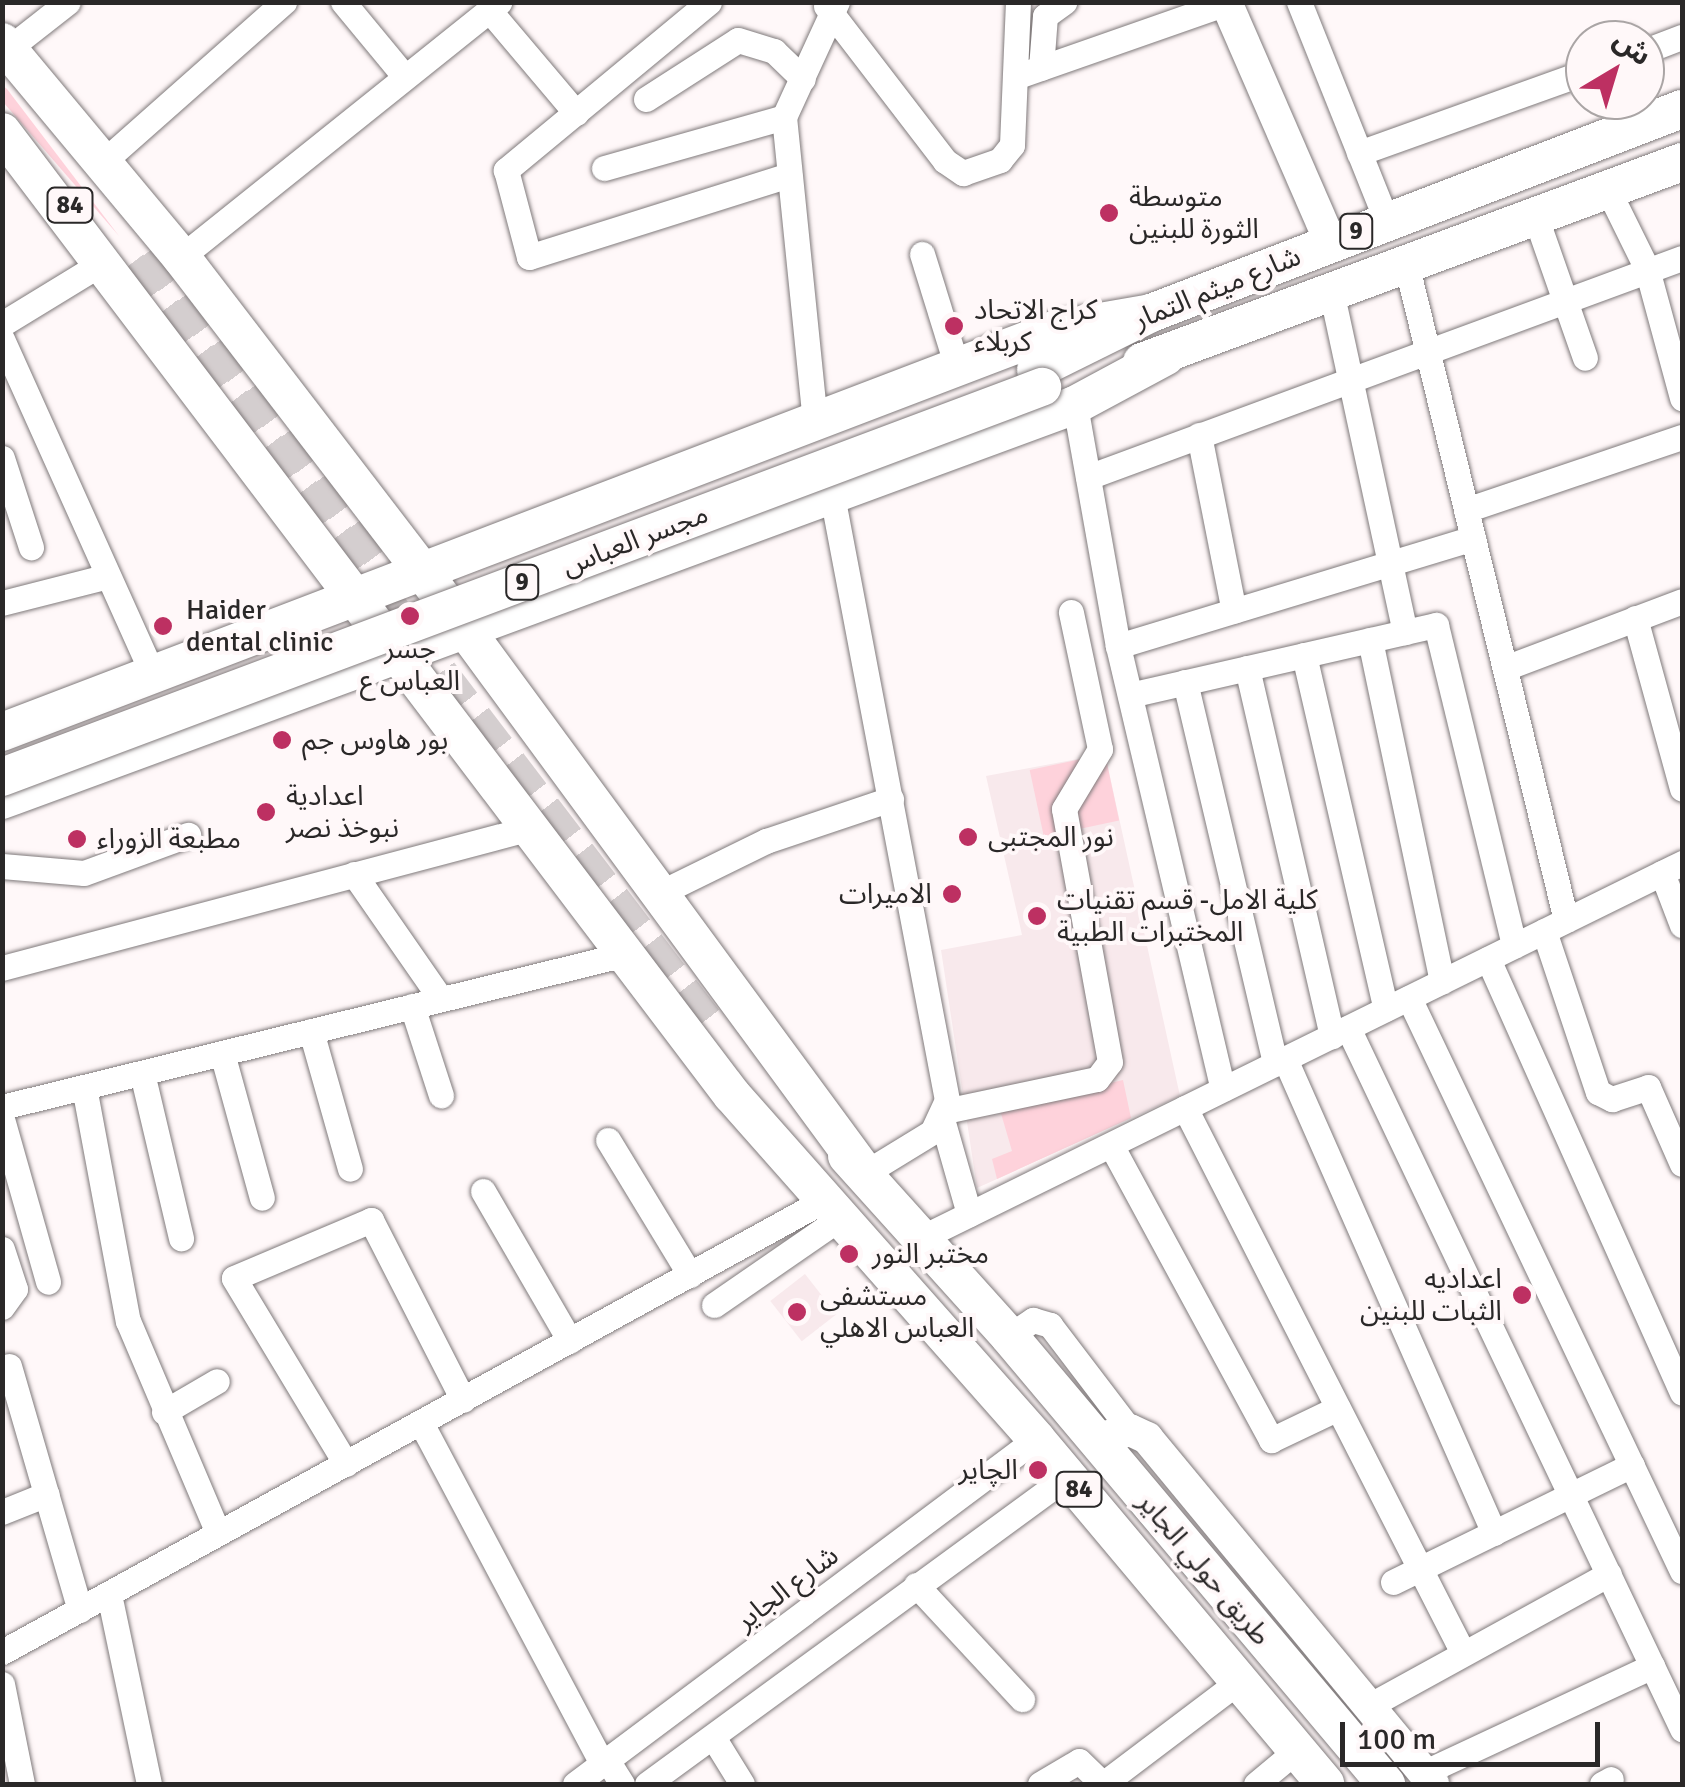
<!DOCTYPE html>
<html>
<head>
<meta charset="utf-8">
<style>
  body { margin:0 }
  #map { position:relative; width:1685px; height:1787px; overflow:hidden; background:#fff8f9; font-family:Signika,"Noto Sans Arabic",sans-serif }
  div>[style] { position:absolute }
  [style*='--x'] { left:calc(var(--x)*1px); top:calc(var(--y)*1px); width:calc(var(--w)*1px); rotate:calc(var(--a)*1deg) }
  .built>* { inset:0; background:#f8e9ec; transform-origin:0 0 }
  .green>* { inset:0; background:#fed2db; transform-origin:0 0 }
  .highway-tunnel>* { height:38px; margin-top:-19px; transform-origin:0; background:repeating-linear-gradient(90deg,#d4cecf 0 38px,transparent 0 57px) }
  .roads { filter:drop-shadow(0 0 2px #807a7b) drop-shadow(0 0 2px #807a7b) }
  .minor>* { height:25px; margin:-12.5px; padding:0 12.5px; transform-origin:12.5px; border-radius:12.5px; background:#fff }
  .major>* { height:32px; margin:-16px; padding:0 16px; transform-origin:16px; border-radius:16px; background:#fff }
  .highway>* { height:38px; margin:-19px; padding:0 19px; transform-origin:19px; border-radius:19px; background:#fff }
  .bridges { filter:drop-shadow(0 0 2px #807a7b) drop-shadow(0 0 2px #807a7b) }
  .highway-bridge>* { height:38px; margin:-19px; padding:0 19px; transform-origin:19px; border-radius:19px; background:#fff }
  .dots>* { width:28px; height:28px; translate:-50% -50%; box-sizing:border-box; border:5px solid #fff8f9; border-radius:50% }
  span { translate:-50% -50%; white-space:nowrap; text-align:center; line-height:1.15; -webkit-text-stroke:8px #fff8f9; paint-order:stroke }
  .shield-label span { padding:2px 8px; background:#fff8f9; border:2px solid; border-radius:8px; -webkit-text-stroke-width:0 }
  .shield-label { font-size:25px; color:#2a2828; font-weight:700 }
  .poi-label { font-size:28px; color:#2a2828 }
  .left { translate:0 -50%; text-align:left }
  .right { translate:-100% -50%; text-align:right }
  .street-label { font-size:28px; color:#2a2828 }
  .frame { position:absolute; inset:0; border:5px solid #2a2828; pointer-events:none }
  .north { position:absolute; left:1565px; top:20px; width:100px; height:100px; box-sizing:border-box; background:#fff8f9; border:2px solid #aaa5a5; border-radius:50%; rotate:38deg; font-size:28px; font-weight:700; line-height:40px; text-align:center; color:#2a2828 }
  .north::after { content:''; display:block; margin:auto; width:35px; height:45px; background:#bd3062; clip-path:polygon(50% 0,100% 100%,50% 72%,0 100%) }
  .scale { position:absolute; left:1340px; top:1722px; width:260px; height:45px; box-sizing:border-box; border:5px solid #2a2828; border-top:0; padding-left:12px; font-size:30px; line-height:35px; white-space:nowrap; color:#2a2828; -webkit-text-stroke:8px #fff8f9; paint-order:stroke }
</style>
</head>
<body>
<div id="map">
  <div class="built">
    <div style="clip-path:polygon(1105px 754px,1180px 1096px,977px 1188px,941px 950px,1022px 935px,986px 776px)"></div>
    <div style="left:805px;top:1274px;width:51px;height:44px;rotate:52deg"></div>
  </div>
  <div class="green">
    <div style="clip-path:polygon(3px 86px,7px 89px,119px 236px,3px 102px)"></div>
    <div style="left:1105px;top:754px;width:68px;height:77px;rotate:78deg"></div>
    <div style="clip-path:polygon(1123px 1080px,1131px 1118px,997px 1179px,992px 1159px,1012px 1151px,1000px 1110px)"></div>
  </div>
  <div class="highway-tunnel">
    <div style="--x:152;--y:249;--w:421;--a:53.2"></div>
    <div style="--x:128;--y:266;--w:958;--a:52.68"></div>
  </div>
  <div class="roads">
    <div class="minor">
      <div style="--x:343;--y:2;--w:97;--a:50.4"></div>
      <div style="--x:709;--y:2;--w:264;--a:140.4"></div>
      <div style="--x:506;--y:170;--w:90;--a:75.2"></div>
      <div style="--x:529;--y:257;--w:273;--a:-17.5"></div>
      <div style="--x:1299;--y:2;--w:235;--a:68.2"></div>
      <div style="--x:826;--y:6;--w:195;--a:52.5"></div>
      <div style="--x:945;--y:161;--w:22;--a:34"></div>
      <div style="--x:963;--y:173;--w:39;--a:-19"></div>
      <div style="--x:1000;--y:160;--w:19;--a:-51"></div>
      <div style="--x:1012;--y:145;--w:143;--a:-87.6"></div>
      <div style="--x:489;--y:10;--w:135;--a:49.8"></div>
      <div style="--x:1627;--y:38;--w:2;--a:63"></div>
      <div style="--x:8;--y:49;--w:76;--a:-38.1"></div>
      <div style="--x:1645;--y:51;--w:40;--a:-21"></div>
      <div style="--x:1041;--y:68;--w:52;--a:-85.6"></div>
      <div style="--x:1045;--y:16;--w:24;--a:-36"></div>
      <div style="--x:1018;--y:76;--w:221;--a:-19.3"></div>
      <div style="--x:646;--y:99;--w:109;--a:-32.7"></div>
      <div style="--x:738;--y:40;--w:38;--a:17"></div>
      <div style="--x:774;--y:51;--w:40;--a:44"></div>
      <div style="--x:1359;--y:153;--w:240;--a:-19.7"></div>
      <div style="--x:103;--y:162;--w:242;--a:-41.5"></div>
      <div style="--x:604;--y:168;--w:187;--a:-15.8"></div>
      <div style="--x:1608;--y:190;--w:88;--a:63.7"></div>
      <div style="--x:1647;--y:269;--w:134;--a:74.8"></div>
      <div style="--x:1536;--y:218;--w:148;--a:70.7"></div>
      <div style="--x:922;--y:254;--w:118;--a:72.8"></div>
      <div style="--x:181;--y:257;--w:408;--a:-38.7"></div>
      <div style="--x:1407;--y:267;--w:672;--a:76.32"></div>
      <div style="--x:1332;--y:295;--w:345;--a:77.8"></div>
      <div style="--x:2;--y:324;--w:117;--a:-31.4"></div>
      <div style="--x:2;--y:339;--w:368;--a:65.8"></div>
      <div style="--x:1075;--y:405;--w:245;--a:79.9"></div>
      <div style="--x:1118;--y:646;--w:455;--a:76.7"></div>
      <div style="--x:815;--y:422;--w:307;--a:-95.8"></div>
      <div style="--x:784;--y:117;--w:127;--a:-65.3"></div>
      <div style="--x:1199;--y:435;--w:179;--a:78.8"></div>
      <div style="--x:2;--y:458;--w:94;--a:72"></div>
      <div style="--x:1088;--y:477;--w:633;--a:-20.24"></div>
      <div style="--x:832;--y:495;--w:616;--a:79.24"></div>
      <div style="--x:947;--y:1100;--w:35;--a:115"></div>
      <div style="--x:932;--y:1132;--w:79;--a:148.5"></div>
      <div style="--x:1466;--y:510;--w:228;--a:-18.7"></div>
      <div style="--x:2;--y:603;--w:109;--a:-14.3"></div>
      <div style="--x:1635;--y:618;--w:177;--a:74.6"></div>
      <div style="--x:1370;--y:640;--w:349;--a:78.1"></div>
      <div style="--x:1118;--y:646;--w:371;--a:-16.9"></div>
      <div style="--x:1304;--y:655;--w:363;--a:77"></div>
      <div style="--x:1247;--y:668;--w:378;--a:77"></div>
      <div style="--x:1505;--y:668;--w:189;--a:-20.7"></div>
      <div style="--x:1185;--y:682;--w:392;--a:76.7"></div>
      <div style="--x:1130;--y:695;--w:314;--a:-12.9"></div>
      <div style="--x:1436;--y:625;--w:330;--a:76.3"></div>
      <div style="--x:2;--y:866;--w:82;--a:4.9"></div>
      <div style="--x:84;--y:873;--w:111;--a:-20.1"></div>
      <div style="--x:1662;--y:873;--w:56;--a:69"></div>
      <div style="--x:354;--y:874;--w:152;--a:55.2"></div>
      <div style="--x:664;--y:891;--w:114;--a:-26.1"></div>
      <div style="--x:766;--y:841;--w:132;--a:-18.6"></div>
      <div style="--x:1544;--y:931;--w:170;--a:71.5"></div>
      <div style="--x:1598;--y:1092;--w:16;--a:27"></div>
      <div style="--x:1612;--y:1099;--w:38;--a:-18"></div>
      <div style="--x:1648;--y:1087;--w:84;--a:66.2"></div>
      <div style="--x:1488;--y:959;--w:475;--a:65.9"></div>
      <div style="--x:2;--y:968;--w:543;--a:-14.83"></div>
      <div style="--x:1409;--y:998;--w:635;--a:64.53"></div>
      <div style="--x:412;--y:1006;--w:94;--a:72"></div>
      <div style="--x:1348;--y:1028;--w:777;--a:64.52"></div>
      <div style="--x:311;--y:1031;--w:143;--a:74.2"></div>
      <div style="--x:222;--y:1053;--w:150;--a:74.6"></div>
      <div style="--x:1285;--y:1059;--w:518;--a:66.21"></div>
      <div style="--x:142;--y:1073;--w:170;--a:76.7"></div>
      <div style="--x:84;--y:1087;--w:238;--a:79.4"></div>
      <div style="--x:128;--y:1321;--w:230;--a:67"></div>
      <div style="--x:2;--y:1107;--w:638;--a:-13.78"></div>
      <div style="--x:1185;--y:1108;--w:610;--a:62.97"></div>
      <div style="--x:945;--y:1111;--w:155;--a:-11.9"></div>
      <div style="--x:1097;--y:1079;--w:21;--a:-53"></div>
      <div style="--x:1110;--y:1062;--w:257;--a:-100.3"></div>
      <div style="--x:1064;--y:809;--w:70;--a:-59"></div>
      <div style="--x:1100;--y:749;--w:140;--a:-102"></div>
      <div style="--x:2;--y:1119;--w:169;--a:74.2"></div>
      <div style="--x:942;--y:1119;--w:99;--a:74.1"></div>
      <div style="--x:608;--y:1140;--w:158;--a:58.7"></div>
      <div style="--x:1111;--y:1145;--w:336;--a:61.5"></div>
      <div style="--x:1271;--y:1440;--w:74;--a:-25.5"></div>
      <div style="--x:483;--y:1191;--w:173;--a:59.9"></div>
      <div style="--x:923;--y:1237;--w:846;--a:-26.23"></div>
      <div style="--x:2;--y:1249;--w:42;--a:72"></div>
      <div style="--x:15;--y:1289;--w:22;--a:126"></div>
      <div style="--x:714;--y:1305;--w:157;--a:-34.6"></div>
      <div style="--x:1009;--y:1336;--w:29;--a:-34"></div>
      <div style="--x:1033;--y:1320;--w:18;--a:16"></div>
      <div style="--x:1050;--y:1325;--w:132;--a:52.7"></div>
      <div style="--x:9;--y:1366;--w:254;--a:73.8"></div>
      <div style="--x:164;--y:1412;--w:61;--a:-30.3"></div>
      <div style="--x:421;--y:1423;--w:386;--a:62"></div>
      <div style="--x:346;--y:1464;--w:217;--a:-121.1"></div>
      <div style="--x:234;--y:1278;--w:149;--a:-22.9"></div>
      <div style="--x:371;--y:1220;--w:202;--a:62.9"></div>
      <div style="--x:2;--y:1512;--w:48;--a:-21.8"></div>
      <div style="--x:1393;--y:1582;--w:266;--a:-26.1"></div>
      <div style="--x:916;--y:1585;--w:156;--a:47.1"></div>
      <div style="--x:109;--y:1594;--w:194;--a:78.1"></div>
      <div style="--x:2;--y:1652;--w:943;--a:-28.79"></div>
      <div style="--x:2;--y:1684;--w:102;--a:78.7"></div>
      <div style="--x:1367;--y:1707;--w:276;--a:-28.8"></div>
      <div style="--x:713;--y:1737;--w:55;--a:58.3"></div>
      <div style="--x:607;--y:1760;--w:28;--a:58"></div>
      <div style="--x:1423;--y:1773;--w:253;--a:-25"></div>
      <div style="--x:575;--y:1784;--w:576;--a:-36.81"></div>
      <div style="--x:647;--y:1784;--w:522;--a:-36.19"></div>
      <div style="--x:1040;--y:1784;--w:45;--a:-30.5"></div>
      <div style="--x:1079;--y:1761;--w:33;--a:44"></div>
      <div style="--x:1103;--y:1784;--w:171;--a:-37.1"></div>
      <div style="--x:1256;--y:1784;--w:53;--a:-39.7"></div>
      <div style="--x:1602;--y:1784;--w:10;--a:-29"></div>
    </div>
    <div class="major">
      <div style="--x:1226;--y:2;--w:261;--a:66.5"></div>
      <div style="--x:1095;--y:1440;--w:36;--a:-16"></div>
      <div style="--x:1130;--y:1430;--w:19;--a:25"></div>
      <div style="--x:1147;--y:1438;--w:449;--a:50.4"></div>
    </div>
    <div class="highway">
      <div style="--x:2;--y:42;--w:280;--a:50.2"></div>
      <div style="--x:181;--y:257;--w:397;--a:52.5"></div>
      <div style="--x:423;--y:572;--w:746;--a:53.67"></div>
      <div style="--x:2;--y:132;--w:1208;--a:52.84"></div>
      <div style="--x:732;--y:1095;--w:459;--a:48.5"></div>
      <div style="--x:1036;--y:1439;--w:450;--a:50"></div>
      <div style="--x:1142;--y:362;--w:576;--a:-20.32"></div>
      <div style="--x:1036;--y:370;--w:128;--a:-26.4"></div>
      <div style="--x:1151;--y:313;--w:569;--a:-21.02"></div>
      <div style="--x:2;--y:732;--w:1126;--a:-20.91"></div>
      <div style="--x:1054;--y:330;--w:98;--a:-9.9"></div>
      <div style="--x:2;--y:800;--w:1143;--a:-20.21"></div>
      <div style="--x:1075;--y:405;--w:103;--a:-28.3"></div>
      <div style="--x:847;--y:1156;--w:242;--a:48"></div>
      <div style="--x:1009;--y:1336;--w:586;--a:49.92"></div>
    </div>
  </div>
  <div class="bridges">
    <div class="highway-bridge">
      <div style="--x:2;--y:777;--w:1111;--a:-20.56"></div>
    </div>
  </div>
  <div class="dots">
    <div style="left:1109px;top:213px;background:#bd3062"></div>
    <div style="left:954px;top:326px;background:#bd3062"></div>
    <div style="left:410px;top:616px;background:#bd3062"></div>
    <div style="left:163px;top:626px;background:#bd3062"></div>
    <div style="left:282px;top:740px;background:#bd3062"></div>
    <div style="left:266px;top:812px;background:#bd3062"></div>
    <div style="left:968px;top:837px;background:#bd3062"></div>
    <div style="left:77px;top:839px;background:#bd3062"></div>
    <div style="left:952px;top:894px;background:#bd3062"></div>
    <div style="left:1037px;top:916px;background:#bd3062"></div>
    <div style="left:849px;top:1254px;background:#bd3062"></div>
    <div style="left:1522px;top:1295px;background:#bd3062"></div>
    <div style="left:797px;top:1312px;background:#bd3062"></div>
    <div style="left:1038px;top:1470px;background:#bd3062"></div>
  </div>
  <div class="shield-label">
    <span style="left:70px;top:205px">84</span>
    <span style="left:1356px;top:231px">9</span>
    <span style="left:522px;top:582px">9</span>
    <span style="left:1079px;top:1489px">84</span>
  </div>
  <div class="poi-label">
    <span class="left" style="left:1129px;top:213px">متوسطة<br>الثورة للبنين</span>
    <span class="left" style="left:974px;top:326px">كراج الاتحاد<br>كربلاء</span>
    <span class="left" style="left:186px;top:626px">Haider<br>dental clinic</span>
    <span style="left:410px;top:665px">جسر<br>العباس ع</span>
    <span class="left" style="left:302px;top:740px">بور هاوس جم</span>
    <span class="left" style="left:286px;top:812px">اعدادية<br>نبوخذ نصر</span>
    <span class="left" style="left:988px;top:837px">نور المجتبى</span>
    <span class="left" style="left:97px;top:839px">مطبعة الزوراء</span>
    <span class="right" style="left:932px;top:894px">الاميرات</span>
    <span class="left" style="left:1057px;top:916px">كلية الامل- قسم تقنيات<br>المختبرات الطبية</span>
    <span class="left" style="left:872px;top:1254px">مختبر النور</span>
    <span class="right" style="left:1502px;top:1295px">اعداديه<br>الثبات للبنين</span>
    <span class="left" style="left:820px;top:1312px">مستشفى<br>العباس الاهلي</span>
    <span class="right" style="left:1018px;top:1470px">الچاير</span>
  </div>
  <div class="street-label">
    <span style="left:1217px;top:288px;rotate:-22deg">شارع ميثم التمار</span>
    <span style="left:635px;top:540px;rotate:-21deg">مجسر العباس</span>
    <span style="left:1204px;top:1569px;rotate:50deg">طريق حولي الجاير</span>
    <span style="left:787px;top:1588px;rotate:-37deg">شارع الجاير</span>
  </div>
  <div class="frame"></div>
  <div class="north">ش</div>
  <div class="scale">100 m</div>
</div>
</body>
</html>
